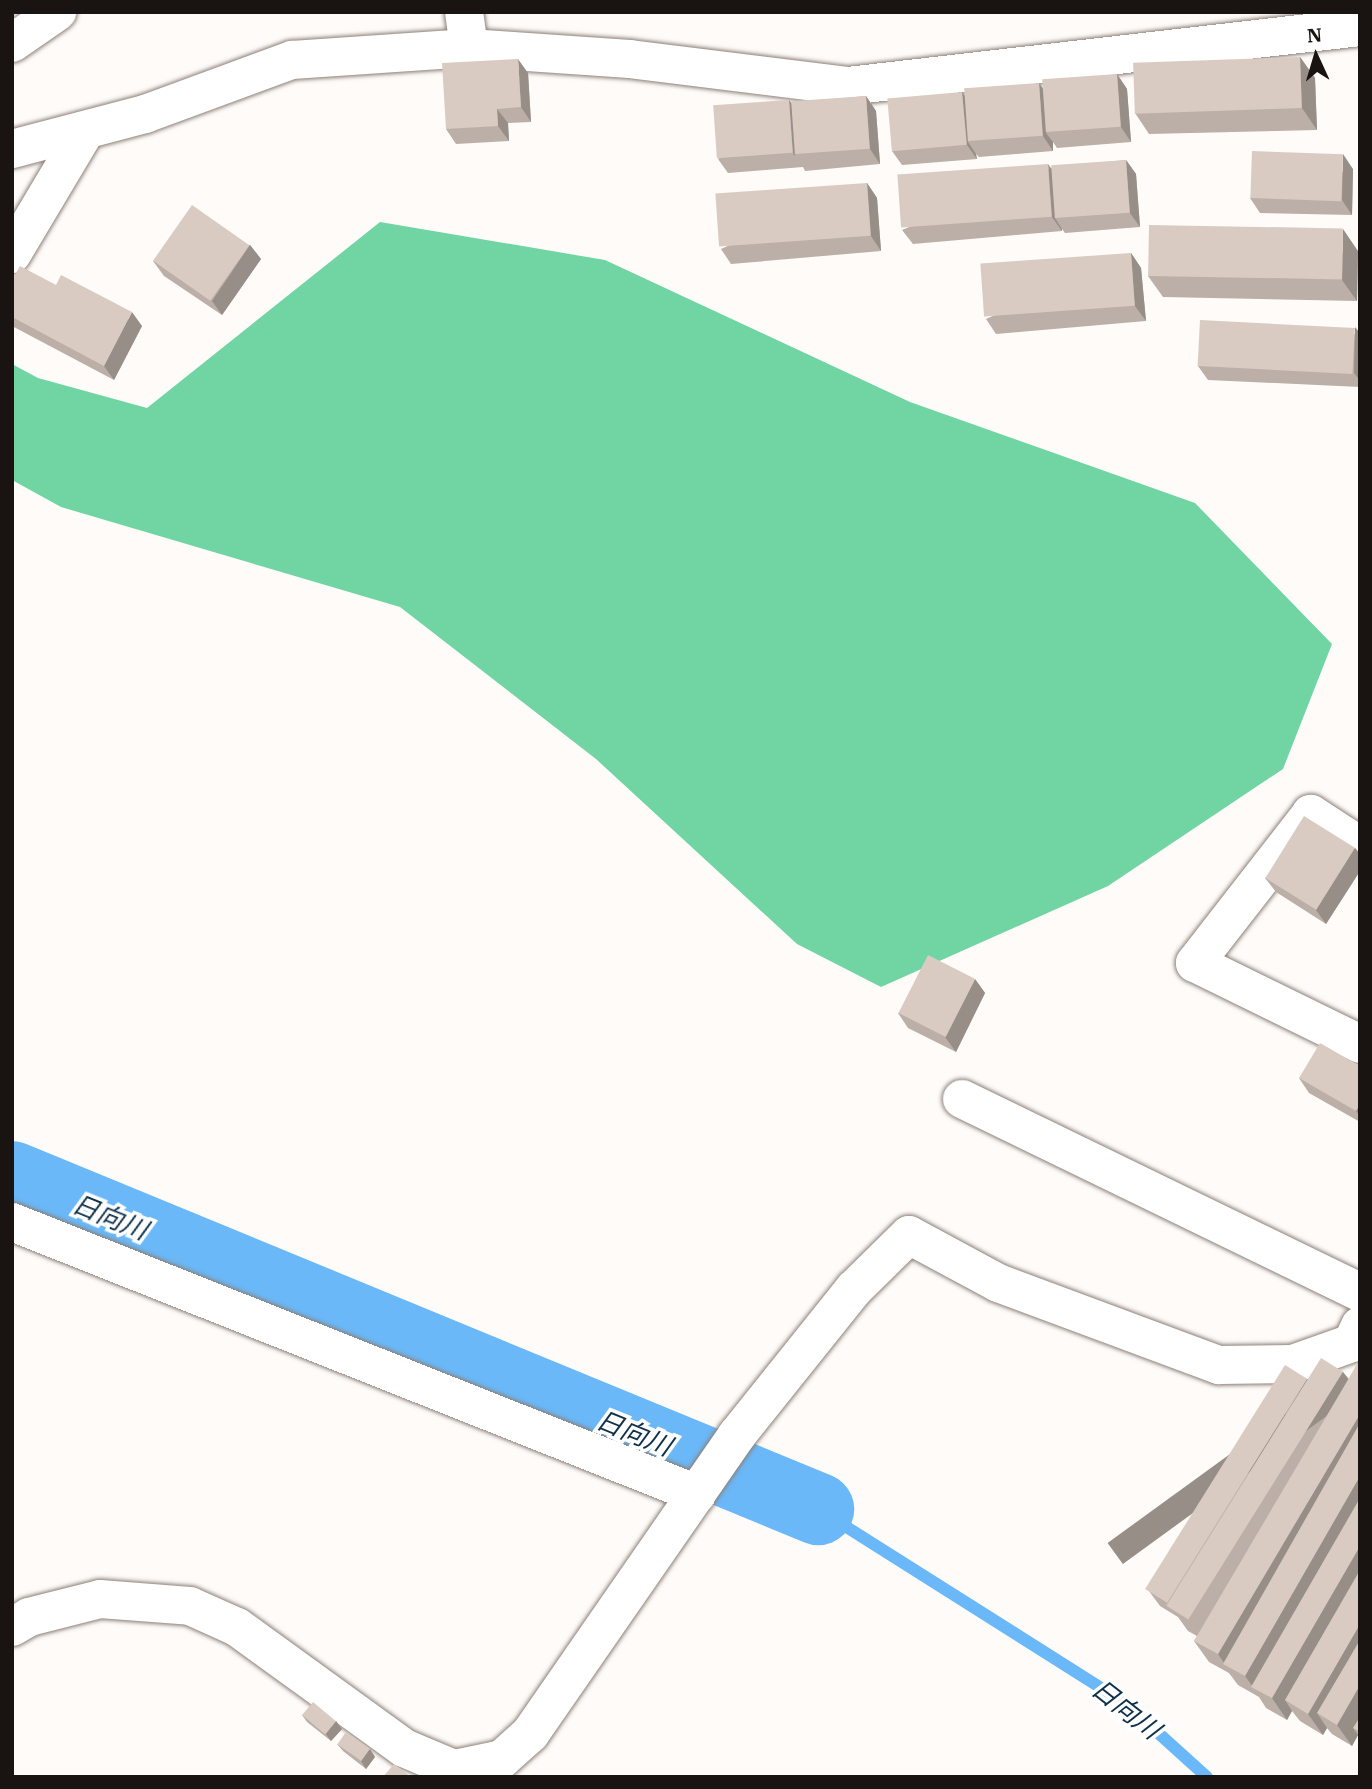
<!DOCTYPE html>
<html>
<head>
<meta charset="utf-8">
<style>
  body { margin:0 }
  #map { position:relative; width:1372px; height:1789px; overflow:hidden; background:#fefbf9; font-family:"IBM Plex Serif","Noto Sans JP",serif }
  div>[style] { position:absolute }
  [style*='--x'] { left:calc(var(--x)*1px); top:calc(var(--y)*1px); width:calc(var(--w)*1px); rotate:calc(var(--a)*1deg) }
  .forest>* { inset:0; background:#70d5a3 }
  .stream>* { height:12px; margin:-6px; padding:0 6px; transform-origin:6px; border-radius:6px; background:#6ab8f8 }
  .river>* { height:72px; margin:-36px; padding:0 36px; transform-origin:36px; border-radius:36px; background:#6ab8f8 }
  .roads { filter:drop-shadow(0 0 2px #8d8078) drop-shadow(0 0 2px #8d8078) }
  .minor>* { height:38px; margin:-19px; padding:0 19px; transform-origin:19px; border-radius:19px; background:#fff }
  .wall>* { inset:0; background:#bbafa7 }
  .shaded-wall>* { inset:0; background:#988e88; transform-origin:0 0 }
  .building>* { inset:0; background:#d9cbc2; transform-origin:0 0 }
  span { translate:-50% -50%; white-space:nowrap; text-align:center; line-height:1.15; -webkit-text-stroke:7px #fff; paint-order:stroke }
  .water-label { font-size:26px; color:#0e3049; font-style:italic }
  .frame { position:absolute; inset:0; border:14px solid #191411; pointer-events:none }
  .north { position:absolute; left:1281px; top:21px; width:70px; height:70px; -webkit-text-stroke:5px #fff; paint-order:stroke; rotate:356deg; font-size:19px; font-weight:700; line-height:28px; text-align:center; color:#191411 }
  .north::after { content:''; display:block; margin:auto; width:24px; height:32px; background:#191411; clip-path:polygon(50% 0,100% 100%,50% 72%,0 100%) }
</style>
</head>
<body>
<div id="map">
  <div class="forest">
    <div style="clip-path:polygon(380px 222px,605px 260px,910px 402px,1195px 503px,1332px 644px,1283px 769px,1108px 886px,881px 987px,797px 944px,596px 759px,400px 607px,61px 507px,12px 480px,12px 364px,38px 378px,147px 408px)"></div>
  </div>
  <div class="stream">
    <div style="--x:818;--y:1509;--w:363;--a:32.3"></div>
    <div style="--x:1125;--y:1703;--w:110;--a:42.1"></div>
  </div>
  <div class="river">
    <div style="--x:12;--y:1177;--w:872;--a:22.39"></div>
  </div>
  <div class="roads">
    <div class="minor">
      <div style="--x:464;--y:12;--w:36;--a:82"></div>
      <div style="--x:12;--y:43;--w:55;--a:-34.6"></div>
      <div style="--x:12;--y:149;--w:138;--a:-14.7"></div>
      <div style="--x:145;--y:114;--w:157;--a:-20.2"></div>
      <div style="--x:292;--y:60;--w:177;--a:-3.9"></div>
      <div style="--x:469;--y:48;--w:161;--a:3.9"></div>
      <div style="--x:630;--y:59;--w:220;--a:7.1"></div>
      <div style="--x:848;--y:86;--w:515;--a:-6.57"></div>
      <div style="--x:12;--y:254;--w:144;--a:-59.2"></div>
      <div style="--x:1360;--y:846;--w:59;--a:-146.9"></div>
      <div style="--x:1311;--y:814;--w:189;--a:127.9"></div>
      <div style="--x:1195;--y:963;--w:184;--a:26.1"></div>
      <div style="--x:962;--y:1099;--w:442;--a:25.9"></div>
      <div style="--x:12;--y:1222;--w:737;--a:21.66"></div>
      <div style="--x:12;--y:1627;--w:20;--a:-30"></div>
      <div style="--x:29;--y:1617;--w:73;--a:-14.2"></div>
      <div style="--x:100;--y:1599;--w:90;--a:4.4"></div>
      <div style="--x:190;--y:1606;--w:51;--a:24.1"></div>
      <div style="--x:237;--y:1627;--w:206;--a:35.9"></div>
      <div style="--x:404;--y:1748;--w:54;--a:22.8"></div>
      <div style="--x:454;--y:1769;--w:49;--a:-11.8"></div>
      <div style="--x:502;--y:1759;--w:38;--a:-42"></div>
      <div style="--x:530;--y:1734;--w:364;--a:-55.3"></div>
      <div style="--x:737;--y:1435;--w:187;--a:-51.3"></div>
      <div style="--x:854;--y:1289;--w:77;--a:-44.5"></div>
      <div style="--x:909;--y:1235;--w:101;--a:28.3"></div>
      <div style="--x:998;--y:1283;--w:236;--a:20.4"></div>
      <div style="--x:1219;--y:1365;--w:74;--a:-0.8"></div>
      <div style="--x:1293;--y:1364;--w:63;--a:-19.6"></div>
      <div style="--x:1352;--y:1343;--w:19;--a:-65"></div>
    </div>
  </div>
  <div class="wall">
    <div style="clip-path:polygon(1300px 57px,1315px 78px,1317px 130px,1149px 134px,1135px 113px)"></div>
    <div style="clip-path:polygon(528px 73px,531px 122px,508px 123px,509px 141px,456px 144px,446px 129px)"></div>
    <div style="clip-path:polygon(1117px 74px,1127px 89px,1131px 142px,1057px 148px,1053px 142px,1053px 151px,979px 157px,976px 154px,977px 159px,902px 165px,892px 151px,962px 92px,965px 95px,1039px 83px,1043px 88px)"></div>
    <div style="clip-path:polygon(866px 96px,876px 111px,880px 164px,805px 171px,803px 167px,728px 173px,718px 159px,789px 100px,791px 103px)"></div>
    <div style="clip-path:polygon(1126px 160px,1136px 174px,1140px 227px,1065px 233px,1062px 229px,1062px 231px,913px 244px,902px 230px,1051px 168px)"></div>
    <div style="clip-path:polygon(1353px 169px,1352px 215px,1260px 213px,1250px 198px)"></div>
    <div style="clip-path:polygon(867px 183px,877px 198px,881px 251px,731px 264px,721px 249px)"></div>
    <div style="clip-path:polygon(250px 245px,261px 259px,222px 315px,164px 276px,153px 261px)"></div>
    <div style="clip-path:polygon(1358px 251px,1357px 301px,1163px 297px,1148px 276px)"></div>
    <div style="clip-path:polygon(1131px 253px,1141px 268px,1146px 321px,996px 334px,986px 319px)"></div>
    <div style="clip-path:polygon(12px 280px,56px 285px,142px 326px,114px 380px,12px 326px)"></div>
    <div style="clip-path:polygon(1360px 333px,1360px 387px,1208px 380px,1198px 366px)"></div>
    <div style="clip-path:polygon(1355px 848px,1360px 854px,1360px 871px,1326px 924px,1276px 892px,1265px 878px)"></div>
    <div style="clip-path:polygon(975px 979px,985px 993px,956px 1052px,908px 1028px,898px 1013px)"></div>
    <div style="clip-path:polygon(1360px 1066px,1360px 1122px,1309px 1093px,1299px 1078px)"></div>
    <div style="clip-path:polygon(1359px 1361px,1360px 1738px,1358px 1735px,1352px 1746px,1332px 1734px,1327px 1728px,1323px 1735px,1300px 1721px,1292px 1711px,1287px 1720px,1266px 1708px,1259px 1697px,1238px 1685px,1229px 1673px,1209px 1662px,1194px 1641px,1197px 1636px,1188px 1631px,1178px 1617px,1160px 1606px,1149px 1591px,1307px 1379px,1308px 1380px,1343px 1372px,1349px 1379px)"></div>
    <div style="clip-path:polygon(302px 1715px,336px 1721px,342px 1729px,331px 1741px,307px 1722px)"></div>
    <div style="clip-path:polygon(337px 1744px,370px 1749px,375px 1757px,366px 1769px,343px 1751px)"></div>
  </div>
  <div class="shaded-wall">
    <div style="clip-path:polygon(1300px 57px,1315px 78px,1317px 130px,1302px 108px)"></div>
    <div style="clip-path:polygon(518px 59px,528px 73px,531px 122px,521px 107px)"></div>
    <div style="clip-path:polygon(1117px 74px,1127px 89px,1131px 142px,1121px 127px)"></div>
    <div style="clip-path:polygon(1039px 83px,1049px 98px,1046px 133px,1053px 142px,1053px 151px,1043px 136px)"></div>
    <div style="clip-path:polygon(962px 92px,972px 106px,968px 142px,976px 154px,977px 159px,967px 145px)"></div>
    <div style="clip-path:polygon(866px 96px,876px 111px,880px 164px,870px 149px)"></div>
    <div style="clip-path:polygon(789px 100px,799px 114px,795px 156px,793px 153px)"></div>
    <div style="clip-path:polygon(497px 109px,508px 123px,509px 141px,498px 126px)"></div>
    <div style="clip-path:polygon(1343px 154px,1353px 169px,1352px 215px,1342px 200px)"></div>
    <div style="clip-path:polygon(1126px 160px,1136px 174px,1140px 227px,1130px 213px)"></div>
    <div style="clip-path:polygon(1048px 164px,1058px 178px,1055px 218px,1062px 229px,1062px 231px,1052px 217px)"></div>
    <div style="clip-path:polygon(867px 183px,877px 198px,881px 251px,871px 236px)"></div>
    <div style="clip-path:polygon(1343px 229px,1358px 251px,1357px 301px,1342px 280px)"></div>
    <div style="clip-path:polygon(250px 245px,261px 259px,222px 315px,212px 301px)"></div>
    <div style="clip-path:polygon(1131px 253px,1141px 268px,1146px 321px,1135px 306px)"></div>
    <div style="clip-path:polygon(132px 312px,142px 326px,114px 380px,104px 366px)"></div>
    <div style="clip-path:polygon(1355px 327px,1360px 333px,1360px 381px,1354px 373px)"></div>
    <div style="clip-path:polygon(1355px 848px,1360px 854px,1360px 871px,1326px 924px,1316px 910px)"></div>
    <div style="clip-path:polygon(975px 979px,985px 993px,956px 1052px,945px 1037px)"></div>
    <div style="clip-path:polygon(1360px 1104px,1360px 1116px,1356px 1111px)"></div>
    <div style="left:1343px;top:1372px;width:26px;height:291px;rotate:54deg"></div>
    <div style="clip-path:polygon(1307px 1379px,1317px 1393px,1177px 1612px,1172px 1605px)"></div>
    <div style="clip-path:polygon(1360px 1414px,1360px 1460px,1226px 1666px,1218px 1654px)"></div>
    <div style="clip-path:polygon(1360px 1476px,1360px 1523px,1253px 1687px,1245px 1676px)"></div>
    <div style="clip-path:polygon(1360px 1546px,1360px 1593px,1285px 1700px,1292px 1711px,1287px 1720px,1272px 1698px)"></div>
    <div style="clip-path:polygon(1360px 1624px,1360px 1671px,1317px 1713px,1327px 1728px,1323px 1735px,1308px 1714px)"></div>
    <div style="clip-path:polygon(1360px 1685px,1360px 1732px,1353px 1728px,1358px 1735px,1352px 1746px,1337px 1725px)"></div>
    <div style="clip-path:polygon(336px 1721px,342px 1729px,331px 1741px,326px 1734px)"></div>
    <div style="clip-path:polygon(370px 1749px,375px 1757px,366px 1769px,361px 1761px)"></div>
  </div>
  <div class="building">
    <div style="left:1300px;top:57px;width:51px;height:167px;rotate:88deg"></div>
    <div style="clip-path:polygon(518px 59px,521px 107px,497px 109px,498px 126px,446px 129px,442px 63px)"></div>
    <div style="left:1117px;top:74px;width:53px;height:75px;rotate:86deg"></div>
    <div style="left:1039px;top:83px;width:53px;height:75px;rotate:86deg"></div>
    <div style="left:962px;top:92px;width:53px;height:75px;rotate:85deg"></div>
    <div style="left:866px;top:96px;width:53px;height:75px;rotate:86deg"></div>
    <div style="left:789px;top:100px;width:53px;height:76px;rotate:86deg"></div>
    <div style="left:1252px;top:151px;width:91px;height:47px;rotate:2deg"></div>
    <div style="left:1126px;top:160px;width:53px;height:75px;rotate:86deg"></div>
    <div style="left:1048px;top:164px;width:53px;height:151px;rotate:86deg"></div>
    <div style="left:867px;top:183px;width:53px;height:152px;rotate:86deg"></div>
    <div style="left:192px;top:205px;width:70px;height:68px;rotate:35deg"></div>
    <div style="left:1149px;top:225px;width:194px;height:51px;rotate:1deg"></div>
    <div style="left:1131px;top:253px;width:53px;height:151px;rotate:86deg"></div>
    <div style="clip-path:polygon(20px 266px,56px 285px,61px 275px,132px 312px,104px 366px,12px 317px,12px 280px)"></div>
    <div style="left:1200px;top:320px;width:155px;height:46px;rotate:3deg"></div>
    <div style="left:1304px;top:816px;width:60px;height:73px;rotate:32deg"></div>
    <div style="left:928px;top:955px;width:53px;height:65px;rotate:27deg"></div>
    <div style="clip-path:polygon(1320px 1043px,1360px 1066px,1360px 1104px,1356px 1111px,1299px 1078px)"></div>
    <div style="left:1321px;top:1358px;width:26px;height:292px;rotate:32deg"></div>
    <div style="clip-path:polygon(1359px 1361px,1360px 1414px,1218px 1654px,1194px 1641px)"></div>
    <div style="left:1285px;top:1365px;width:26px;height:264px;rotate:32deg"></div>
    <div style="clip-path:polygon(1360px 1423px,1360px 1476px,1245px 1676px,1223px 1664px)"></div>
    <div style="clip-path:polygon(1360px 1498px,1360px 1546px,1272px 1698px,1251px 1687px)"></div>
    <div style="clip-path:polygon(1360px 1570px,1360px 1624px,1308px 1714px,1285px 1700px)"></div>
    <div style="clip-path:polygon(1360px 1640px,1360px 1685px,1337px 1725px,1317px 1713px)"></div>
    <div style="left:313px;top:1702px;width:30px;height:17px;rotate:40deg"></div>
    <div style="clip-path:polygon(1360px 1717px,1360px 1732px,1353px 1728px)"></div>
    <div style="left:346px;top:1732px;width:29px;height:15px;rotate:35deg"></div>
    <div style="clip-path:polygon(394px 1764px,411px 1777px,383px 1777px)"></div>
  </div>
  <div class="water-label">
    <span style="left:110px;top:1217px;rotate:22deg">日向川</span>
    <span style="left:634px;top:1433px;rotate:22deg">日向川</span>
    <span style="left:1126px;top:1709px;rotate:38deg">日向川</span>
  </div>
  <div class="frame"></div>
  <div class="north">N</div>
</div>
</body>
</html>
